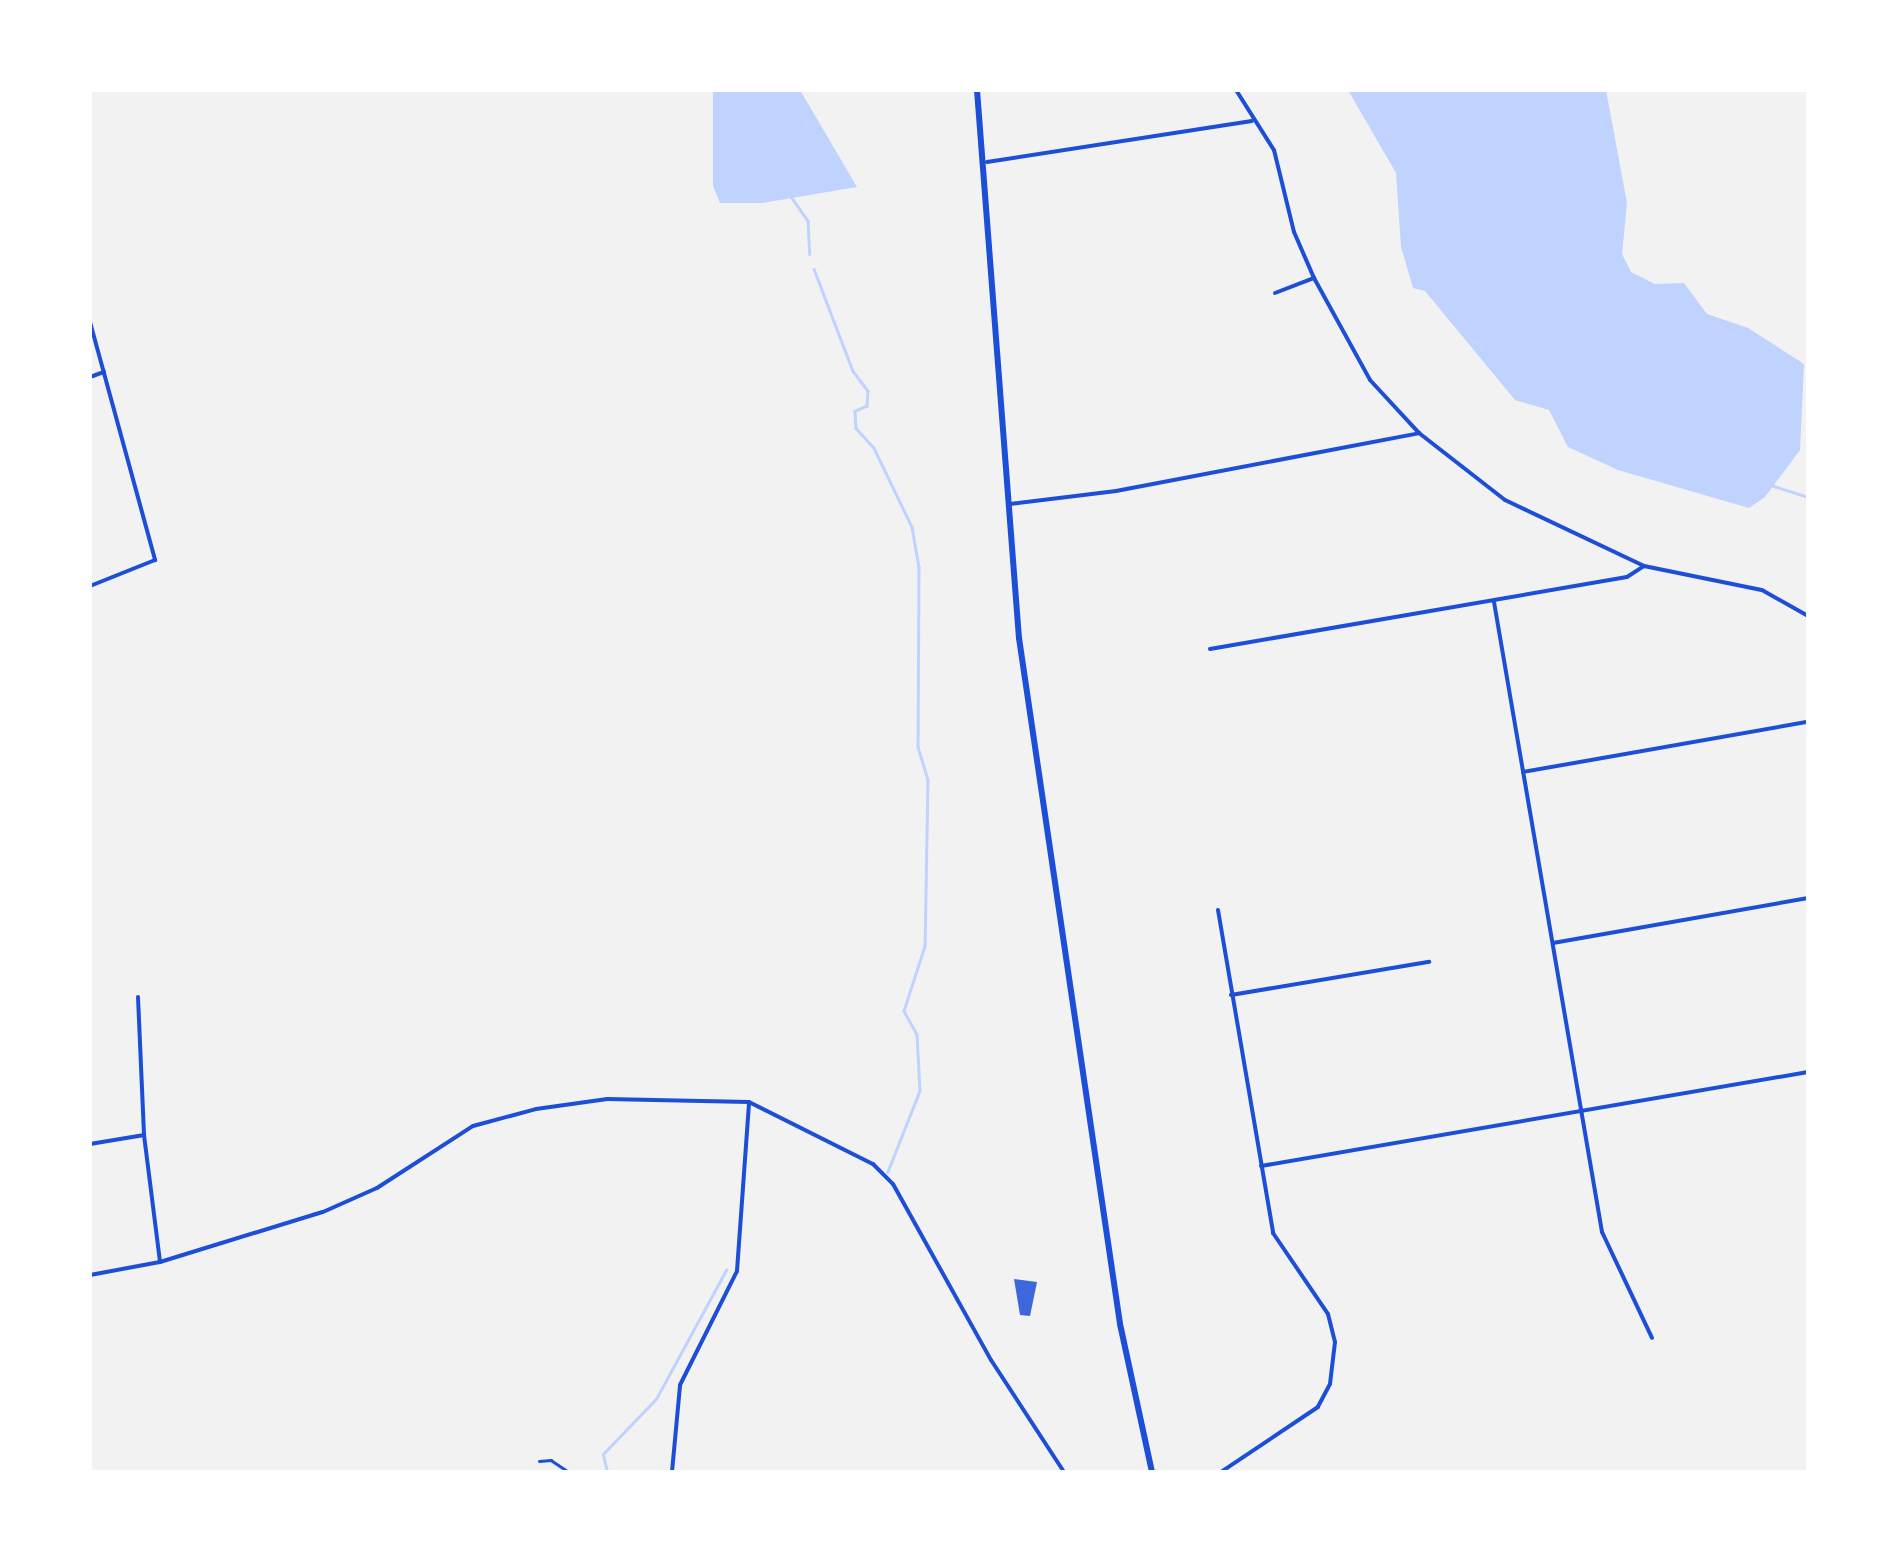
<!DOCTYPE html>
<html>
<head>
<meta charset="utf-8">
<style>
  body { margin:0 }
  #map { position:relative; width:1898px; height:1562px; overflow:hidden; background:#f2f2f2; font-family:"Noto Sans",sans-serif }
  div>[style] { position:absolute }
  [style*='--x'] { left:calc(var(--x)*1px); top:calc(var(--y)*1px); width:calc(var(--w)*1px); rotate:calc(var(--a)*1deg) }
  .water>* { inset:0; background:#bfd3fe }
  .stream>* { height:2.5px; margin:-1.25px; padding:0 1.25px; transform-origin:1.25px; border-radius:1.25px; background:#bfd3fe }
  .building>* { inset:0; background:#3d67dc }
  .path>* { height:2.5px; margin:-1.25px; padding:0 1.25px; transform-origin:1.25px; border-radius:1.25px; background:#1d4ed8 }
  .minor>* { height:4px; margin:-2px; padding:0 2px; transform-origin:2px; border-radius:2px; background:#1d4ed8 }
  .primary>* { height:6px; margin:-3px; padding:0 3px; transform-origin:3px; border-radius:3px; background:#1d4ed8 }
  span { translate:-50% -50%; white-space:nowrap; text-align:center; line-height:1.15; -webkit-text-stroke:10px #fff; paint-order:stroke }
  .frame { position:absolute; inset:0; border:92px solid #fff; pointer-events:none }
</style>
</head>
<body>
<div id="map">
  <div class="water">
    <div style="clip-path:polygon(713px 90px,800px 90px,857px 187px,762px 203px,720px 203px,713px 186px)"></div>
    <div style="clip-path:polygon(1348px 90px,1606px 90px,1627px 203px,1622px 254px,1631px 272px,1655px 284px,1684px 283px,1707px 314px,1748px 328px,1804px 364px,1800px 450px,1765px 497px,1749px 508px,1618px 470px,1568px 447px,1549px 410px,1515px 400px,1425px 291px,1413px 288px,1401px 247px,1396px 173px)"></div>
  </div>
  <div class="stream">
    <div style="--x:790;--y:195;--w:32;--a:55"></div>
    <div style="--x:808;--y:221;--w:33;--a:87"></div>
    <div style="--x:814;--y:269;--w:109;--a:69.1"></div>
    <div style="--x:853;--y:371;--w:25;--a:53"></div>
    <div style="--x:868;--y:391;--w:15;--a:94"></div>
    <div style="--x:867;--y:406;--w:13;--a:157"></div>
    <div style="--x:855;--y:411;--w:17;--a:87"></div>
    <div style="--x:856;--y:428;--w:27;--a:48"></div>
    <div style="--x:874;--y:448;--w:88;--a:64.3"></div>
    <div style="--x:912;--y:527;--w:41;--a:80.1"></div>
    <div style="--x:919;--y:567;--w:180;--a:90.3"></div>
    <div style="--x:918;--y:747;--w:34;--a:73"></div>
    <div style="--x:928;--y:779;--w:167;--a:91"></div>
    <div style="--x:925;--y:946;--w:68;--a:107.9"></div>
    <div style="--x:904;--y:1011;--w:26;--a:61"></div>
    <div style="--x:917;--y:1034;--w:57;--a:87"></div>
    <div style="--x:920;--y:1091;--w:87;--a:111.6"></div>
    <div style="--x:1771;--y:485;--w:39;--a:18"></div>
    <div style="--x:607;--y:1472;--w:18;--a:-103"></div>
    <div style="--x:603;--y:1454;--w:76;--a:-46.1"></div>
    <div style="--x:656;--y:1399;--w:147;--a:-61.5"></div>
  </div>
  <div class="building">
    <div style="clip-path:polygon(1014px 1279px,1037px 1282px,1030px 1316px,1020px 1315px)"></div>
  </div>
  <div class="path">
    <div style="--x:539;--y:1461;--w:12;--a:-5"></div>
    <div style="--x:551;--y:1460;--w:22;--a:34"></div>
  </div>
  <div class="minor">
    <div style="--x:1236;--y:90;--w:71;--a:57.7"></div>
    <div style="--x:1274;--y:150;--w:84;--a:76.3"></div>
    <div style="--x:1294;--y:232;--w:50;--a:66.5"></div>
    <div style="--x:1314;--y:278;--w:116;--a:61.2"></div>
    <div style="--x:1370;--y:380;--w:72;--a:47.2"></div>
    <div style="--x:1419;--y:433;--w:109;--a:37.9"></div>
    <div style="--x:1505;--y:500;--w:154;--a:25.4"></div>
    <div style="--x:1644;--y:566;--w:120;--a:11.5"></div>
    <div style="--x:1762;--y:590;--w:53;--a:29.5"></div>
    <div style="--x:987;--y:162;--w:268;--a:-8.8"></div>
    <div style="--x:1275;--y:293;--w:42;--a:-21"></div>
    <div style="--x:90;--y:322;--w:247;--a:74.7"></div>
    <div style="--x:155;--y:560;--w:70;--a:158.2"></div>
    <div style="--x:90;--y:377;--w:15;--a:-20"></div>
    <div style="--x:1010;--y:504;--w:107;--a:-7"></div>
    <div style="--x:1116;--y:491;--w:309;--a:-10.8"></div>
    <div style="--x:1494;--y:602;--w:639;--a:80.27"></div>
    <div style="--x:1602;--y:1232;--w:117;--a:64.7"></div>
    <div style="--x:1210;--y:649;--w:423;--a:-9.8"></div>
    <div style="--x:1627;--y:577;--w:20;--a:-33"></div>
    <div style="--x:1523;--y:772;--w:289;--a:-10"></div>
    <div style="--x:1218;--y:910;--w:328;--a:80.3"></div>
    <div style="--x:1273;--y:1233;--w:98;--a:55.8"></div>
    <div style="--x:1328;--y:1314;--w:29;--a:76"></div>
    <div style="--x:1335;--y:1342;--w:42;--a:96.8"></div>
    <div style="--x:1330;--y:1384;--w:26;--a:118"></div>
    <div style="--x:1318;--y:1407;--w:117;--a:146.2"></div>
    <div style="--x:1553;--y:943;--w:259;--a:-10"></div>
    <div style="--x:1231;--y:995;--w:201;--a:-9.5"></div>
    <div style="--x:138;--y:997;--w:138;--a:87.5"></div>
    <div style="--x:144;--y:1135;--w:128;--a:82.8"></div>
    <div style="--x:90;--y:1144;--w:55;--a:-9.5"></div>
    <div style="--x:1261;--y:1166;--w:555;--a:-9.75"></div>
    <div style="--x:90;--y:1275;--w:71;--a:-10.5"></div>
    <div style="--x:160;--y:1262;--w:170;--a:-17.1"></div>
    <div style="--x:323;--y:1212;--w:59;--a:-24"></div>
    <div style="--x:377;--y:1188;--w:114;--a:-32.9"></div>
    <div style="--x:473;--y:1126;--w:65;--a:-15.1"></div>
    <div style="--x:536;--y:1109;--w:72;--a:-8"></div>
    <div style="--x:607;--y:1099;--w:142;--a:1.2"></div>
    <div style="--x:749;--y:1102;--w:139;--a:26.6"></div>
    <div style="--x:873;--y:1164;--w:28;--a:45"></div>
    <div style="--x:893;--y:1184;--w:201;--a:60.9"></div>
    <div style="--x:991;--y:1360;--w:134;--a:56.9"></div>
    <div style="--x:672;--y:1472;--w:87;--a:-84.7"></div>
    <div style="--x:680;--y:1385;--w:127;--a:-63.4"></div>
    <div style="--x:737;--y:1271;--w:169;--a:-85.9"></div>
  </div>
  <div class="primary">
    <div style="--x:977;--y:90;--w:550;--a:85.62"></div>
    <div style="--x:1019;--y:638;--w:693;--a:81.62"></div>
    <div style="--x:1120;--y:1324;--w:151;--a:77.8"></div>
  </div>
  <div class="frame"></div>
</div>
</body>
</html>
